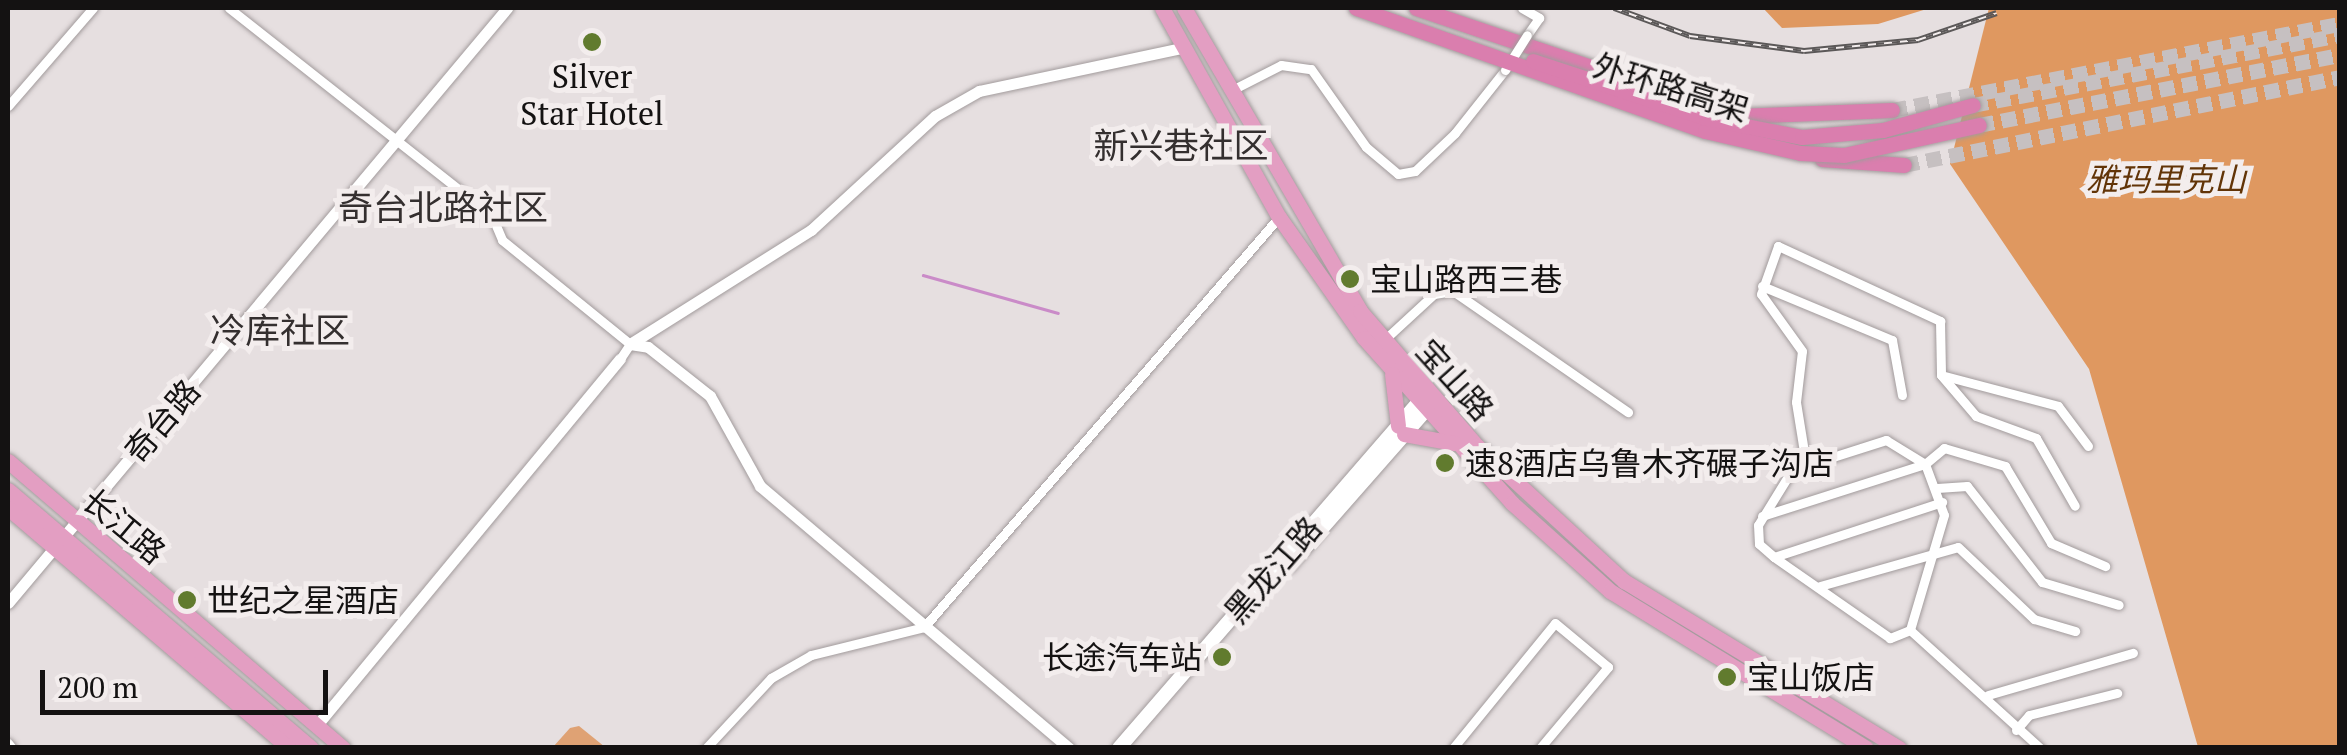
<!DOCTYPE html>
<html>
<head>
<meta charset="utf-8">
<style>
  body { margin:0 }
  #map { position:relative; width:2347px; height:755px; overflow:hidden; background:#e6dfe0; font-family:"PT Serif","Noto Sans SC",serif }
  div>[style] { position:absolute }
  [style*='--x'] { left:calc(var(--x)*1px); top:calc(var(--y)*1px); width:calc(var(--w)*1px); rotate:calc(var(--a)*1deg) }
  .green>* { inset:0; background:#dfa274 }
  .forest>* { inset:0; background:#df9860 }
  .stream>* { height:2.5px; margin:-1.25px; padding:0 1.25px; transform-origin:1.25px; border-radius:1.25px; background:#ca8bc8 }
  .trunk-tunnel>* { height:15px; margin-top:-7.5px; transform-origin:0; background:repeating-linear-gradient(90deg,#c6c0c1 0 15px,transparent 0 23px) }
  .roads { filter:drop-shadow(0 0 2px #a29b9c) drop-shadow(0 0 2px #a29b9c) }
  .minor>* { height:9px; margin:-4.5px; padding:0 4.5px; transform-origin:4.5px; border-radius:4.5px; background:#fff }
  .tertiary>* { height:11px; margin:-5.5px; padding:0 5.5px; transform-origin:5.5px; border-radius:5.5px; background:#fff }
  .secondary>* { height:14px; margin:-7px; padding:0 7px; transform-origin:7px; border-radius:7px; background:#fff }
  .primary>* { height:15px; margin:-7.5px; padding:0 7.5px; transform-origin:7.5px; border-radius:7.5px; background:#e39ec2 }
  .trunk>* { height:15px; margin:-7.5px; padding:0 7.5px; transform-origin:7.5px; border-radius:7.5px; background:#da7eae }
  .rail>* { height:6px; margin-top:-3px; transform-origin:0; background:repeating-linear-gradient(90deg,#f3eded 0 8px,#5b5858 0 16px); box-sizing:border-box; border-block:2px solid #5b5858 }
  .bridges { filter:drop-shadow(0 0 2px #a29b9c) drop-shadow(0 0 2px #a29b9c) }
  .minor-bridge>* { height:9px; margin:-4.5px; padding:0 4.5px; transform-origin:4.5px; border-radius:4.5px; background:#fff }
  .trunk-bridge>* { height:15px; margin:-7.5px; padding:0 7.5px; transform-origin:7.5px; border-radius:7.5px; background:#da7eae }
  .dots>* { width:28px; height:28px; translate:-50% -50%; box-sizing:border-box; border:5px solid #f3eded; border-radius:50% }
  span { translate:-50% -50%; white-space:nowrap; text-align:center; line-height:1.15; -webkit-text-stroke:10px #f3eded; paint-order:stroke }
  .poi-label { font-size:32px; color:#141212 }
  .left { translate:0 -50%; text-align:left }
  .right { translate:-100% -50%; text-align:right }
  .street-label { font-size:32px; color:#141212 }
  .park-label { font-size:32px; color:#623407; font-style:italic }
  .neighbourhood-label { font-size:35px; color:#342f2f }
  .frame { position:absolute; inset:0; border:10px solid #141212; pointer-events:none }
  .scale { position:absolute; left:40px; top:670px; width:288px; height:45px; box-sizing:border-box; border:5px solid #141212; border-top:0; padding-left:12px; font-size:30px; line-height:35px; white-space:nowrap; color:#141212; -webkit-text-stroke:8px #f3eded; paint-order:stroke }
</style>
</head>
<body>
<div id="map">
  <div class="green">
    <div style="clip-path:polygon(579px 726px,605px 747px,553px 747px,570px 728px)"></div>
  </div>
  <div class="forest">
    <div style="clip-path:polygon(1763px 8px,1930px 8px,1878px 24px,1782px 28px)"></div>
    <div style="clip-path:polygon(1989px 8px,2339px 8px,2339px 747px,2198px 747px,2089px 369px,1950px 164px)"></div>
  </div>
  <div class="stream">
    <div style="--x:923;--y:275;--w:140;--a:15.7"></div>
  </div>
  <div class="trunk-tunnel">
    <div style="--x:1973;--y:105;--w:374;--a:-10.8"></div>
    <div style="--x:1892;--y:110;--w:456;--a:-10.9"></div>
    <div style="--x:1979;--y:125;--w:368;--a:-11"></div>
    <div style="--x:1904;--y:165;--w:445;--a:-11.4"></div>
  </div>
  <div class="roads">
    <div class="minor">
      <div style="--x:229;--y:8;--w:335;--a:38.3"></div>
      <div style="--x:492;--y:216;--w:26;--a:67"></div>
      <div style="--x:502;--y:240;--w:165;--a:39.1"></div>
      <div style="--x:630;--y:344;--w:18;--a:124"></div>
      <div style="--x:1522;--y:8;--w:20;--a:30"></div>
      <div style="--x:1539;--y:18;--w:21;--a:125"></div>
      <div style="--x:1232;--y:90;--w:55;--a:-27"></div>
      <div style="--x:1281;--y:65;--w:30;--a:8"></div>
      <div style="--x:1311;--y:69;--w:95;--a:54.8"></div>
      <div style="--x:1366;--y:147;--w:42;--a:40.2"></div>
      <div style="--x:1398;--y:174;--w:17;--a:-10"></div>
      <div style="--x:1415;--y:171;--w:55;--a:-43.5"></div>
      <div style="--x:1455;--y:133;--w:80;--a:-51.6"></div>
      <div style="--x:8;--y:106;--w:130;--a:-49.1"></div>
      <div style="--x:1762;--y:286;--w:141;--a:22.6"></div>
      <div style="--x:1892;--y:340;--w:56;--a:79.7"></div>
      <div style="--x:1383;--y:341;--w:69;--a:-42.7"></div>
      <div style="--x:1434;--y:294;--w:19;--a:-9"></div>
      <div style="--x:1453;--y:291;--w:213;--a:34.7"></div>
      <div style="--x:1941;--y:375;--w:121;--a:14.8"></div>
      <div style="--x:2058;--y:406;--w:50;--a:53.1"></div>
      <div style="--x:1886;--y:440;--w:46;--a:31.6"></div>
      <div style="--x:1925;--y:464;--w:54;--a:69.6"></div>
      <div style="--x:1944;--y:515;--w:120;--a:106.5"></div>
      <div style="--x:1910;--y:630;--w:22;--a:158"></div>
      <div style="--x:1890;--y:638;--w:141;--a:-145.1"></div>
      <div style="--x:1774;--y:557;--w:20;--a:-139"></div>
      <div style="--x:1759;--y:544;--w:19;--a:-93"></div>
      <div style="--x:1758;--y:525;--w:65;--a:-58.3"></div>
      <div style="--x:1792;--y:470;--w:99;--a:-17.7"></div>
      <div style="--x:1806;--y:464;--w:63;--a:-99.2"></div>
      <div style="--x:1796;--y:402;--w:51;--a:-83.3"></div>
      <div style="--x:1802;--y:351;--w:70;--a:-125.7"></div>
      <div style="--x:1761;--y:294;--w:51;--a:-70.5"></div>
      <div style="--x:1778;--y:246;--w:179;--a:24.8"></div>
      <div style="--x:1940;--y:321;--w:54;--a:88.9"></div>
      <div style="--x:1941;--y:375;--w:54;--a:49.5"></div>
      <div style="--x:1976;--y:416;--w:64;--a:20.1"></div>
      <div style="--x:2036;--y:438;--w:78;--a:60.2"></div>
      <div style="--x:1937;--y:488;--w:30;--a:-4"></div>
      <div style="--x:1967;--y:486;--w:122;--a:52"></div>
      <div style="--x:2042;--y:582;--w:80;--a:16.6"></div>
      <div style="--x:1762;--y:516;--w:171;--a:-17.7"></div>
      <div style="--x:1925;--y:464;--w:25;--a:-40"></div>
      <div style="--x:1944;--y:448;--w:64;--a:16.4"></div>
      <div style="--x:2005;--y:466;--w:90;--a:59.1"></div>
      <div style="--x:2051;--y:543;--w:59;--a:23.1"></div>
      <div style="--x:1774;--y:557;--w:177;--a:-18.1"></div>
      <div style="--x:1820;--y:586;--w:143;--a:-15.8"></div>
      <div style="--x:1958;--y:547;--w:105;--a:43.5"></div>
      <div style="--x:2034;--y:619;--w:43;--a:16.3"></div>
      <div style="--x:1910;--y:630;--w:176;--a:42.2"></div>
      <div style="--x:1988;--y:695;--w:151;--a:-16.2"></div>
      <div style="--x:2016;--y:730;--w:20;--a:-49"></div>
      <div style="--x:2029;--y:715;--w:91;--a:-14"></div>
      <div style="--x:8;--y:743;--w:6;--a:51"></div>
      <div style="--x:706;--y:748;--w:96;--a:-47.1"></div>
      <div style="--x:771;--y:678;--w:46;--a:-29.9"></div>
      <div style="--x:811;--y:655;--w:116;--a:-13.9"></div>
      <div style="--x:924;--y:627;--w:542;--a:-49.11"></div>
      <div style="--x:1453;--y:748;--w:161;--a:-50.8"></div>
      <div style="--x:1555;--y:623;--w:69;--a:39.7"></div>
      <div style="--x:1608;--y:667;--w:106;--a:130"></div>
    </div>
    <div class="tertiary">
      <div style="--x:630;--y:344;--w:214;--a:-32.2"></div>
      <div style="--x:811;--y:230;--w:168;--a:-42.6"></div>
      <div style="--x:935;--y:116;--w:51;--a:-29.6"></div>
      <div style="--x:979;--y:91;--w:208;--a:-12"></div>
      <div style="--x:630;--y:344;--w:18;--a:9"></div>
      <div style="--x:648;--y:347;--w:79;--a:38.3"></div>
      <div style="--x:710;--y:396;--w:103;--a:60.9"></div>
      <div style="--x:760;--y:486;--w:405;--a:40.3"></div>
      <div style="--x:8;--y:603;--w:777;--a:-50.01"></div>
      <div style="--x:317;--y:725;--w:475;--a:-50.4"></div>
    </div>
    <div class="secondary">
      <div style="--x:1289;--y:566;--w:218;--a:-48.7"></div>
      <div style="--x:1119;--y:748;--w:471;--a:-49.1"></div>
    </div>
    <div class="primary">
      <div style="--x:1162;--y:8;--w:240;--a:60.8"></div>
      <div style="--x:1279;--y:217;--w:148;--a:54.9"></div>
      <div style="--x:1364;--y:338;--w:222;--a:48.1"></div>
      <div style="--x:1512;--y:503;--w:132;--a:41.9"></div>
      <div style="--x:1610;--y:591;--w:300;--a:31.5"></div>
      <div style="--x:1184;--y:8;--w:350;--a:59.8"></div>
      <div style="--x:1360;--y:311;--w:179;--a:49.1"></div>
      <div style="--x:1477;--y:446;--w:200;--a:42.6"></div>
      <div style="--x:1624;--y:581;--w:322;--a:31.3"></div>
      <div style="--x:1392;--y:374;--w:52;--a:83.4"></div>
      <div style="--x:1404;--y:434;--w:51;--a:10.2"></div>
      <div style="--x:8;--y:461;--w:441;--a:40.6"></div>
      <div style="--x:8;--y:490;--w:398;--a:40.4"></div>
      <div style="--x:8;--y:508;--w:370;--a:40.5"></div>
    </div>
    <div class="trunk">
      <div style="--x:1416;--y:8;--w:339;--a:18.6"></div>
      <div style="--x:1737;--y:116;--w:155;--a:-2.2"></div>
      <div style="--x:1822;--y:159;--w:82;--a:4.2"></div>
    </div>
  </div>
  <div class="rail">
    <div style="--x:1614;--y:8;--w:81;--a:20.2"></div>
    <div style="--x:1690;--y:36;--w:115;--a:7.5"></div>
    <div style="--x:1804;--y:51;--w:115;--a:-5.5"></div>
    <div style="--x:1918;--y:40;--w:83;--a:-18.9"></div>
  </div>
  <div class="bridges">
    <div class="minor-bridge">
      <div style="--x:1505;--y:70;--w:41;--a:-57.8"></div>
    </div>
    <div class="trunk-bridge">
      <div style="--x:1356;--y:8;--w:370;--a:19.4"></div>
      <div style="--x:1705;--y:131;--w:98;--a:13"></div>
      <div style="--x:1800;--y:153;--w:44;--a:2.6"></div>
      <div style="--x:1844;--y:155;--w:138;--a:-12.5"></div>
      <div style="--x:1533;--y:61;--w:182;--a:18.2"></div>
      <div style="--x:1706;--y:118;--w:98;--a:11.2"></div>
      <div style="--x:1802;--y:137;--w:81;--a:-4.9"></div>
      <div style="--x:1883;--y:130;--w:93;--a:-15.5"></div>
    </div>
  </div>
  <div class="dots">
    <div style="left:592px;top:42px;background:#617b2e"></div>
    <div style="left:1350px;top:279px;background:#617b2e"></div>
    <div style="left:1445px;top:463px;background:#617b2e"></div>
    <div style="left:187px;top:600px;background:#617b2e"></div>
    <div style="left:1222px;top:657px;background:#617b2e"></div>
    <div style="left:1727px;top:677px;background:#617b2e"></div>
  </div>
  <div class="poi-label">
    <span style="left:592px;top:95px">Silver<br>Star Hotel</span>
    <span class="left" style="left:1370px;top:279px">宝山路西三巷</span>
    <span class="left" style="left:1465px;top:463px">速8酒店乌鲁木齐碾子沟店</span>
    <span class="left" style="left:207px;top:600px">世纪之星酒店</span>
    <span class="right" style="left:1202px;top:657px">长途汽车站</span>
    <span class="left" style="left:1747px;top:677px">宝山饭店</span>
  </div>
  <div class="street-label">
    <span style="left:1671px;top:87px;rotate:17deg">外环路高架</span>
    <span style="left:1455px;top:380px;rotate:48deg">宝山路</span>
    <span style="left:162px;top:421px;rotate:-50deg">奇台路</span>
    <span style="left:124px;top:526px;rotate:40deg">长江路</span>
    <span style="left:1273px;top:570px;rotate:-49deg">黑龙江路</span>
  </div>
  <div class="park-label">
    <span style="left:2166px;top:179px">雅玛里克山</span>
  </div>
  <div class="neighbourhood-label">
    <span style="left:1181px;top:145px">新兴巷社区</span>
    <span style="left:443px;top:207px">奇台北路社区</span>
    <span style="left:280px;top:330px">冷库社区</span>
  </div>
  <div class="frame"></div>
  <div class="scale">200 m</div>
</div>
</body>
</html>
